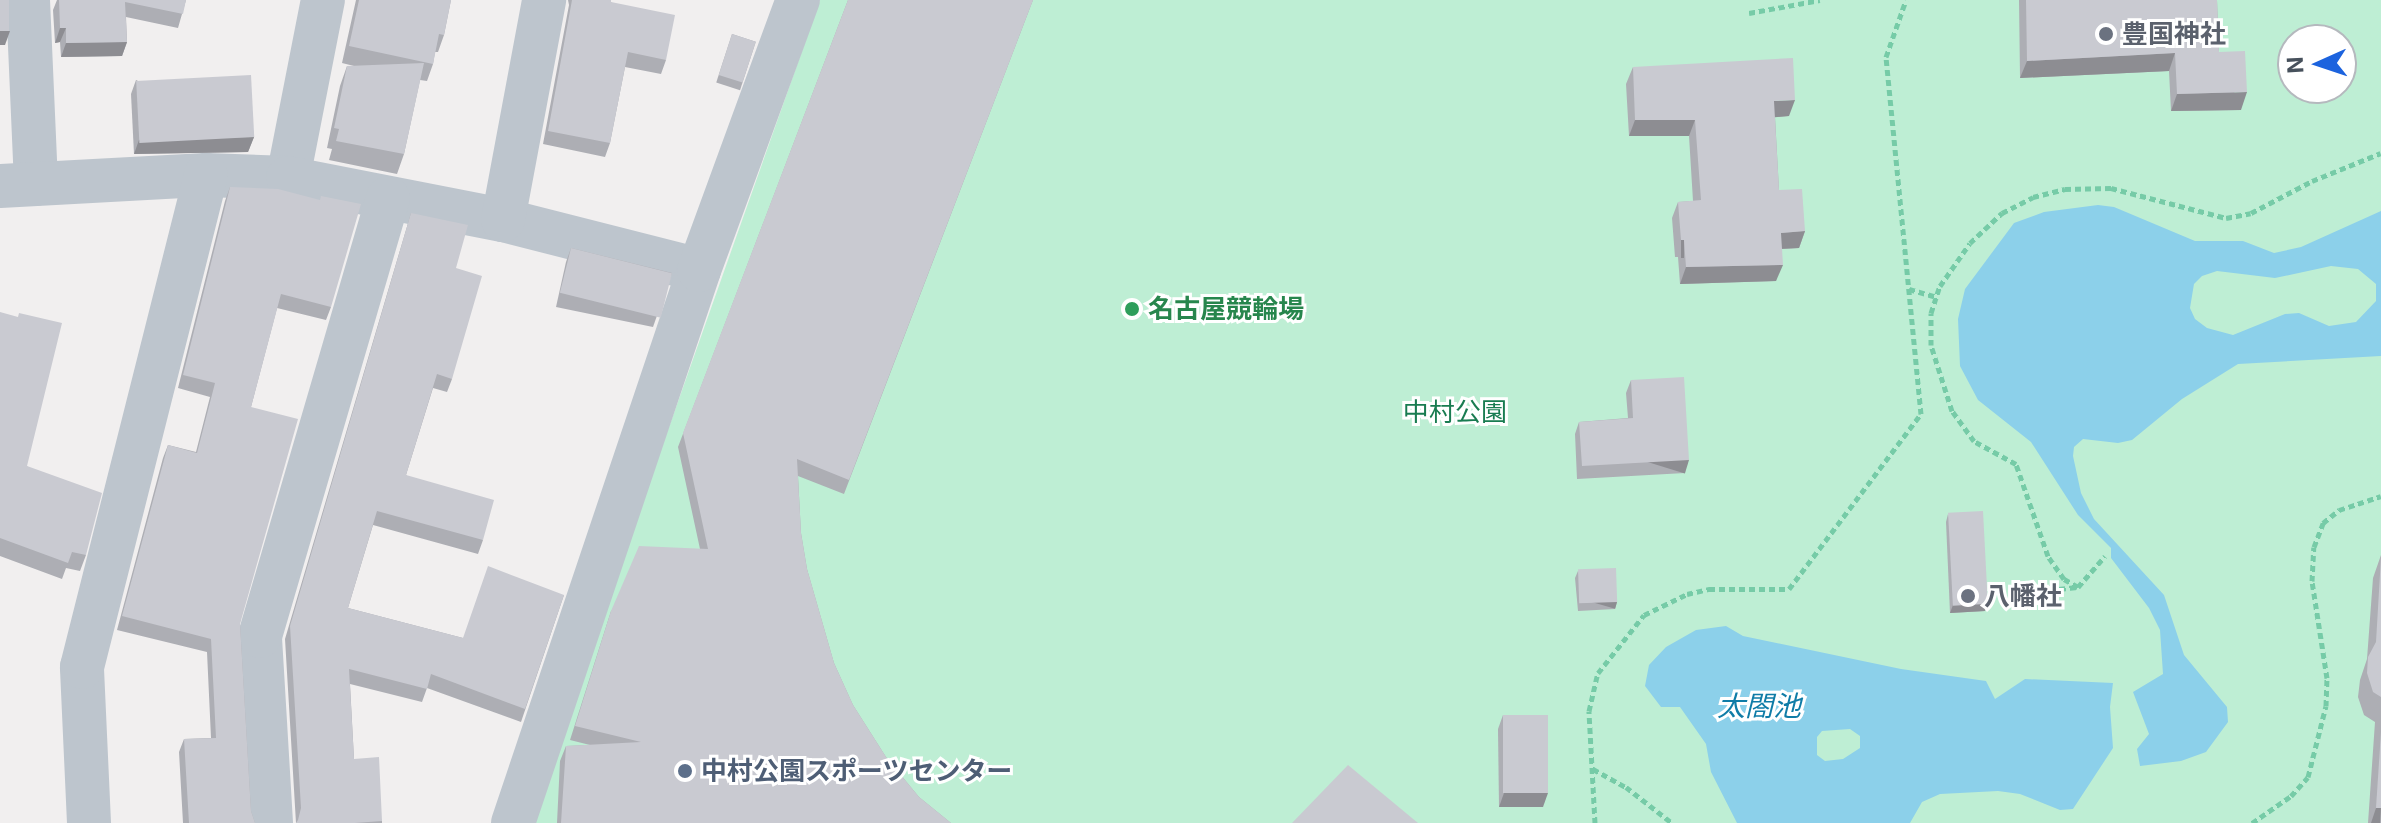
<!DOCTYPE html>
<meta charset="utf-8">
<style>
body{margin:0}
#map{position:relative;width:2381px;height:823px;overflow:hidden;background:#f1efef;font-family:Inter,"Noto Sans JP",sans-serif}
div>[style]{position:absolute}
.green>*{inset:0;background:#beeed4}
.water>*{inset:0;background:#8cd0ea}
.path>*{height:5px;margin-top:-2.5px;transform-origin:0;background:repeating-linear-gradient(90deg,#76cba7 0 6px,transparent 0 10px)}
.minor>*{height:44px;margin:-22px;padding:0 22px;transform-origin:22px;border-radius:22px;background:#bdc5cd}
.wall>*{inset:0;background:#adaeb4;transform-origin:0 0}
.shaded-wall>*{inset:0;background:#8d8d92;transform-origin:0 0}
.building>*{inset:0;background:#c9cad1;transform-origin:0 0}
.dots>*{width:22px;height:22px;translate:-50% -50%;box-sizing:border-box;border:4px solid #fff;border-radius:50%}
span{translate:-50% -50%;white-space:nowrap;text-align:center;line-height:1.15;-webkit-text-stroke:6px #fff;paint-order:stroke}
.worship-label{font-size:26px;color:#5b616d;font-weight:700}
.left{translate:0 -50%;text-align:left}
.leisure-label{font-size:26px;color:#27864d;font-weight:700}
.park-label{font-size:26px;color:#197c51}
.service-label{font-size:26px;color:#4e5e75;font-weight:700}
.water-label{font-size:28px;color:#0f7ca7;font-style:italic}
.north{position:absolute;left:2277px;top:24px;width:80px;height:80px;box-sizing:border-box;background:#fff;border:2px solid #b5b9be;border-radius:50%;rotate:267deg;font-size:22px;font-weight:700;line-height:32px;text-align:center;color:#47515c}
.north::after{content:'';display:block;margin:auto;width:28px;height:36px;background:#1c63de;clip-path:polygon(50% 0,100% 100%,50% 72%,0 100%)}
</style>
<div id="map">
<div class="green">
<div style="clip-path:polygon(evenodd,820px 0,2381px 0,2381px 823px,529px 823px,820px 0,2293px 40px,2341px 40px,2341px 88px,2293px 88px,2293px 40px)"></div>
</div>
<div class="water">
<div style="clip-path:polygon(evenodd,2098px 205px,2114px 207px,2195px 241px,2243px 241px,2274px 253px,2301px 247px,2381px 211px,2381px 356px,2238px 364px,2182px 399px,2132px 440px,2118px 443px,2083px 439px,2074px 447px,2073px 456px,2081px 493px,2094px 519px,2164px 595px,2184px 655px,2227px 707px,2228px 722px,2206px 752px,2181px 761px,2140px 766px,2137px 749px,2149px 734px,2133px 692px,2163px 674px,2160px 630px,2149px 608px,2111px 558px,2111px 548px,2078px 515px,2031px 442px,1978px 400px,1960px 366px,1958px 319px,1965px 289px,2014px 223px,2044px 212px,2098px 205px,2331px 266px,2358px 269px,2376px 284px,2376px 301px,2356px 322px,2329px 326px,2299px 313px,2285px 314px,2233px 335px,2207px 328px,2195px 319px,2190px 308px,2194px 284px,2202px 276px,2217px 271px,2275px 278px,2331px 266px)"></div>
<div style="clip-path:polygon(evenodd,1726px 626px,1743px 636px,1901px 669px,1986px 681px,1995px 699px,2025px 679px,2113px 683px,2110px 707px,2113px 748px,2073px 809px,2060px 810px,2020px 794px,1998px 791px,1940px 794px,1922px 802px,1910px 823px,1737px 823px,1711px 772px,1706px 744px,1680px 707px,1661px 707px,1645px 686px,1649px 665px,1666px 647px,1696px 630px,1726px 626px,1850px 729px,1860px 736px,1860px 748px,1843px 759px,1825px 761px,1817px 755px,1817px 737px,1822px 731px,1850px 729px)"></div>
</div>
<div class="path">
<div style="left:1749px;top:13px;width:72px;rotate:-10.4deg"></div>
<div style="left:1909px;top:289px;width:29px;rotate:16deg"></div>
<div style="left:2078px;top:587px;width:16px;rotate:-150deg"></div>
<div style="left:2064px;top:579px;width:28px;rotate:-125deg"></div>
<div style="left:2048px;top:556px;width:97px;rotate:-109.2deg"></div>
<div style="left:2016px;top:464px;width:48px;rotate:-151.3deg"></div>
<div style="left:1974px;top:441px;width:37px;rotate:-126deg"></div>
<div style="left:1952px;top:411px;width:69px;rotate:-107.7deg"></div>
<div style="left:1931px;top:345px;width:32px;rotate:-90deg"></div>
<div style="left:1931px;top:313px;width:28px;rotate:-72deg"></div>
<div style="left:1940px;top:286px;width:52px;rotate:-55.1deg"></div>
<div style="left:1970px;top:243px;width:44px;rotate:-43.2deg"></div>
<div style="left:2002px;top:213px;width:35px;rotate:-27deg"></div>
<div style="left:2033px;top:197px;width:33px;rotate:-14deg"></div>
<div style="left:2065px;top:189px;width:46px;rotate:-1.2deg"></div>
<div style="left:2111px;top:188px;width:119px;rotate:14.6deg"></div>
<div style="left:2226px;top:218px;width:25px;rotate:-11deg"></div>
<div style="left:2251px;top:213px;width:69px;rotate:-27.7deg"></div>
<div style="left:2312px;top:181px;width:74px;rotate:-22.1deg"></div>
<div style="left:1990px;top:596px;width:88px;rotate:-5.8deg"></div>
<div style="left:2078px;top:587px;width:41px;rotate:-48.9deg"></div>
<div style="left:1593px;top:769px;width:38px;rotate:29deg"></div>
<div style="left:1626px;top:787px;width:58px;rotate:38deg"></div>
<div style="left:1595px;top:823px;width:112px;rotate:-93.1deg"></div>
<div style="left:1589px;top:711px;width:39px;rotate:-77deg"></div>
<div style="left:1598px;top:673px;width:74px;rotate:-51.6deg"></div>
<div style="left:1644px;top:615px;width:48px;rotate:-26deg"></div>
<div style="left:1687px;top:594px;width:23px;rotate:-13deg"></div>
<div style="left:1709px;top:589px;width:80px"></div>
<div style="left:1789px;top:589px;width:219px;rotate:-53deg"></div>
<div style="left:1921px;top:414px;width:359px;rotate:-95.6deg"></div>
<div style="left:1886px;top:57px;width:60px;rotate:-70.7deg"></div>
<div style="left:2252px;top:823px;width:47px;rotate:-34.7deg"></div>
<div style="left:2291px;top:796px;width:25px;rotate:-48deg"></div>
<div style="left:2308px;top:777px;width:73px;rotate:-75.8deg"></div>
<div style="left:2326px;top:706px;width:28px;rotate:-88deg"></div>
<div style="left:2327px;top:678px;width:98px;rotate:-98.8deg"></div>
<div style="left:2312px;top:581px;width:34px;rotate:-87deg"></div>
<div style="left:2314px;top:547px;width:26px;rotate:-69deg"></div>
<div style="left:2323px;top:523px;width:21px;rotate:-39deg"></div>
<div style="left:2339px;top:510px;width:44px;rotate:-18.4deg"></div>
</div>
<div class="minor">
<div style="left:28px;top:0;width:184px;rotate:87.5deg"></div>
<div style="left:288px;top:178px;width:181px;rotate:-78.9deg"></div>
<div style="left:0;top:186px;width:206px;rotate:-3.1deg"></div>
<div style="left:206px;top:175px;width:82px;rotate:2.1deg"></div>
<div style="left:288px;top:178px;width:219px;rotate:11.1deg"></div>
<div style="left:503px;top:220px;width:202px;rotate:14.3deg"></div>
<div style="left:503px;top:220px;width:224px;rotate:-79.4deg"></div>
<div style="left:89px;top:823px;width:156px;rotate:-92.6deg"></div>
<div style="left:82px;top:667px;width:507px;rotate:-75.85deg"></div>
<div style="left:271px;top:823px;width:187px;rotate:-93.4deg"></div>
<div style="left:260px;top:636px;width:456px;rotate:-73.7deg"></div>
<div style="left:513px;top:823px;width:583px;rotate:-71.41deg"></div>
<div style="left:699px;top:270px;width:288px;rotate:-69.9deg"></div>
</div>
<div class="wall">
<div style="clip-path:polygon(57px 0,186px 0,178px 28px,126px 17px,127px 42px,122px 56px,61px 57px,60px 42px,55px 43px,53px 10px)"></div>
<div style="clip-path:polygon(356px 0,451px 0,444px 35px,438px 52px,435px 52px,433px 64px,427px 81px,420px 80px,404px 154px,397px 174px,329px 160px,332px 149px,327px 148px,340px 86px,347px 66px,354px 66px,342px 63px)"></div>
<div style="clip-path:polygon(568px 0,611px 0,611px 2px,666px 60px,661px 74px,625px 67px,610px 143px,605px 157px,543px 144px,569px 5px)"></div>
<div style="clip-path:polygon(848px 0,1033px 0,844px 494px,798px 476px,801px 533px,807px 569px,834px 663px,853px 705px,886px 757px,919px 797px,951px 823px,557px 823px,560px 761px,566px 746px,590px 745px,570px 740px,611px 611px,700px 549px,678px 447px)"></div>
<div style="clip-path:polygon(2019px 0,2217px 0,2219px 52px,2241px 110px,2171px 111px,2169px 71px,2020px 78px)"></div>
<div style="left:732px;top:34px;width:25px;height:51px;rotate:18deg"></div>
<div style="clip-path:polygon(1633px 67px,1789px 116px,1775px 117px,1779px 190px,1805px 231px,1799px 248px,1782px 249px,1776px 281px,1680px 284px,1678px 257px,1675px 257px,1672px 218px,1678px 202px,1693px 201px,1689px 136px,1629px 136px,1626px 84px)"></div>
<div style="clip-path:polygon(136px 80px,254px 137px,248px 152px,134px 154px,131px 94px)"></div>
<div style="clip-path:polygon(230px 187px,331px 307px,326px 320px,277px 308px,251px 407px,240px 624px,251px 811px,255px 823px,183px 823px,179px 752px,184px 739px,211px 738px,207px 652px,117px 630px,163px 458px,168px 445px,196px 452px,210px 397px,178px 388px,225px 201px)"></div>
<div style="clip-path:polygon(411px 213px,456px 268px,452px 379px,447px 392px,433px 388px,406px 475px,483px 540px,478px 554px,373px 525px,348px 608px,463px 638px,564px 595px,521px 722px,427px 688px,422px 702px,350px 684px,354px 759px,382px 821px,382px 823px,296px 823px,285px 639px)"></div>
<div style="clip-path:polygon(571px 248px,672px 273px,653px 327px,556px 307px,566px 262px)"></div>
<div style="clip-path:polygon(0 312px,27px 466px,86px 555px,80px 571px,66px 568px,62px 579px,0 556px)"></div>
<div style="clip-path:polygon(1631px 380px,1685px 473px,1577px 479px,1575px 434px,1579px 422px,1628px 418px,1626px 393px)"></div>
<div style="clip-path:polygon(1948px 514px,1985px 611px,1950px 613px,1946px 522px)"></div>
<div style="clip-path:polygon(2381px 555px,2381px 823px,2368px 823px,2375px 722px,2364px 715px,2358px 697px,2360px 680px,2367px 659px,2373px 578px)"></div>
<div style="clip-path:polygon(1578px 571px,1617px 602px,1615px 609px,1578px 611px,1575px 578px)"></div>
<div style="clip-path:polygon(1503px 715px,1543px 807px,1499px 807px,1498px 729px)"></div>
</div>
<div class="shaded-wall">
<div style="clip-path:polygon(60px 28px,66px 28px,60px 42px,55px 43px)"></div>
<div style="clip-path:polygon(0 31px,10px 31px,5px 45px,0 45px)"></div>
<div style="clip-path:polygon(127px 42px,122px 56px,61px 57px,66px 43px)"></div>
<div style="clip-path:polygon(2175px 53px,2169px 71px,2020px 78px,2027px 61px)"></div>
<div style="clip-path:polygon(2247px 92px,2241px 110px,2171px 111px,2177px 94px)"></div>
<div style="clip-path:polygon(1795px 100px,1789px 116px,1768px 118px,1774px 101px)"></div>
<div style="clip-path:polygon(1635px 120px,1695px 120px,1689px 136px,1629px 136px)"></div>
<div style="clip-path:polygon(254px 137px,248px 152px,134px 154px,139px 140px)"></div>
<div style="clip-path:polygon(1805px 231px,1799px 248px,1775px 249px,1781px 233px)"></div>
<div style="left:1681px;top:240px;width:3px;height:18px"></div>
<div style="clip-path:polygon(1783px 265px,1776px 281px,1680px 284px,1686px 267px)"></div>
<div style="left:1689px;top:460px;width:14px;height:107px;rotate:107deg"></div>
<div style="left:1617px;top:602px;width:7px;height:37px;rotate:106deg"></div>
<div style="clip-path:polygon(1988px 604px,1985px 611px,1950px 613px,1953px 605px)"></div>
<div style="clip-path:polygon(1504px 793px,1548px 793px,1543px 807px,1499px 807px)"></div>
<div style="clip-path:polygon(2376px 808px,2381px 808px,2380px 823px,2371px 823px)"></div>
</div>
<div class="building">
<div style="left:0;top:0;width:9px;height:31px"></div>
<div style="clip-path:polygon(59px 0,186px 0,183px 14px,125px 2px,127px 42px,66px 43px,66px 28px,60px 28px)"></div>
<div style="clip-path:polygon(359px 0,451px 0,444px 35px,439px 34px,433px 64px,349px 46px)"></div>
<div style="clip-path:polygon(572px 0,611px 0,611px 2px,675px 15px,666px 60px,628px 52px,610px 143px,548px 131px)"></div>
<div style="clip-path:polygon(848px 0,1033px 0,849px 480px,797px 459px,801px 533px,807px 569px,834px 663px,853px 705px,886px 757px,919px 797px,951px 823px,561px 823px,566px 746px,641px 742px,575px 726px,611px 611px,639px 546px,708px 549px,683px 433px)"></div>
<div style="clip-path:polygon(2026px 0,2217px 0,2219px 52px,2245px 51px,2247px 92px,2177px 94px,2175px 53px,2027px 61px)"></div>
<div style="left:732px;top:34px;width:25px;height:43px;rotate:18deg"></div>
<div style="clip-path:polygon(1793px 58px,1795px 100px,1774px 101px,1779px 190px,1802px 189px,1805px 231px,1781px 233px,1783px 265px,1686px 267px,1684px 240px,1681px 240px,1678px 202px,1701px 200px,1695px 120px,1635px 120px,1633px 67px)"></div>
<div style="clip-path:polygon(424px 63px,404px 154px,336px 141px,339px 129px,334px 128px,347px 66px)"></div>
<div style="left:251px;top:75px;width:62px;height:115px;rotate:87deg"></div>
<div style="clip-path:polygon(230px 187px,278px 189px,320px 200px,321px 196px,361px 204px,331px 307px,281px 294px,251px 407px,298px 419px,240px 624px,251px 811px,255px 823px,189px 823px,184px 739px,216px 738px,211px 639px,122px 616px,168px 445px,197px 453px,215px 383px,183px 375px)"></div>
<div style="clip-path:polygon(411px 213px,468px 225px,456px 268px,482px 276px,452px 379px,437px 374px,406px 475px,494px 500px,483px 540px,377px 511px,348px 608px,463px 638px,488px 566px,564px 595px,525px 709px,431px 674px,427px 689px,349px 669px,354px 759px,379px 757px,382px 821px,355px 823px,296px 823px,298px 820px,301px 808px,290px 626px)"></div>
<div style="left:571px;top:248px;width:104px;height:46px;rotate:14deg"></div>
<div style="clip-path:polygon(0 312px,18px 317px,19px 313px,62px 323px,27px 466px,102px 493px,86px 555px,72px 552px,68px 563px,0 538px)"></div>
<div style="clip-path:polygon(1684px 377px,1689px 460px,1582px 466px,1579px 422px,1633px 418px,1631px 380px)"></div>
<div style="left:1983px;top:511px;width:93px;height:35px;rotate:87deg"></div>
<div style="clip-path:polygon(2381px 557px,2381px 697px,2373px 692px,2367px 673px,2368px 657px,2376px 642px)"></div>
<div style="left:1616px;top:568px;width:34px;height:38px;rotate:88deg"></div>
<div style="left:1503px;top:715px;width:45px;height:78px"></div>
<div style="clip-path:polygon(2381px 732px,2381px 808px,2376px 808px)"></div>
<div style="clip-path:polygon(1348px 765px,1418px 823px,1292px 823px)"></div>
</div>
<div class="dots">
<div style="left:2106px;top:34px;background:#6b7280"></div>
<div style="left:1132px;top:309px;background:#2e9e5b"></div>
<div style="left:1968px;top:596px;background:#6b7280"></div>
<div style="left:685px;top:771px;background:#5c6f8a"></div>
</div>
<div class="worship-label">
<span class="left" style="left:2122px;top:34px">豊国神社</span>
<span class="left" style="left:1984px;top:596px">八幡社</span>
</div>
<div class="leisure-label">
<span class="left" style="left:1148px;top:309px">名古屋競輪場</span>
</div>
<div class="park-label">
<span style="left:1455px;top:412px">中村公園</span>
</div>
<div class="service-label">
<span class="left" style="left:701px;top:771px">中村公園スポーツセンター</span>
</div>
<div class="water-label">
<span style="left:1759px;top:706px">太閤池</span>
</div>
<div class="north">N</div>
</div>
